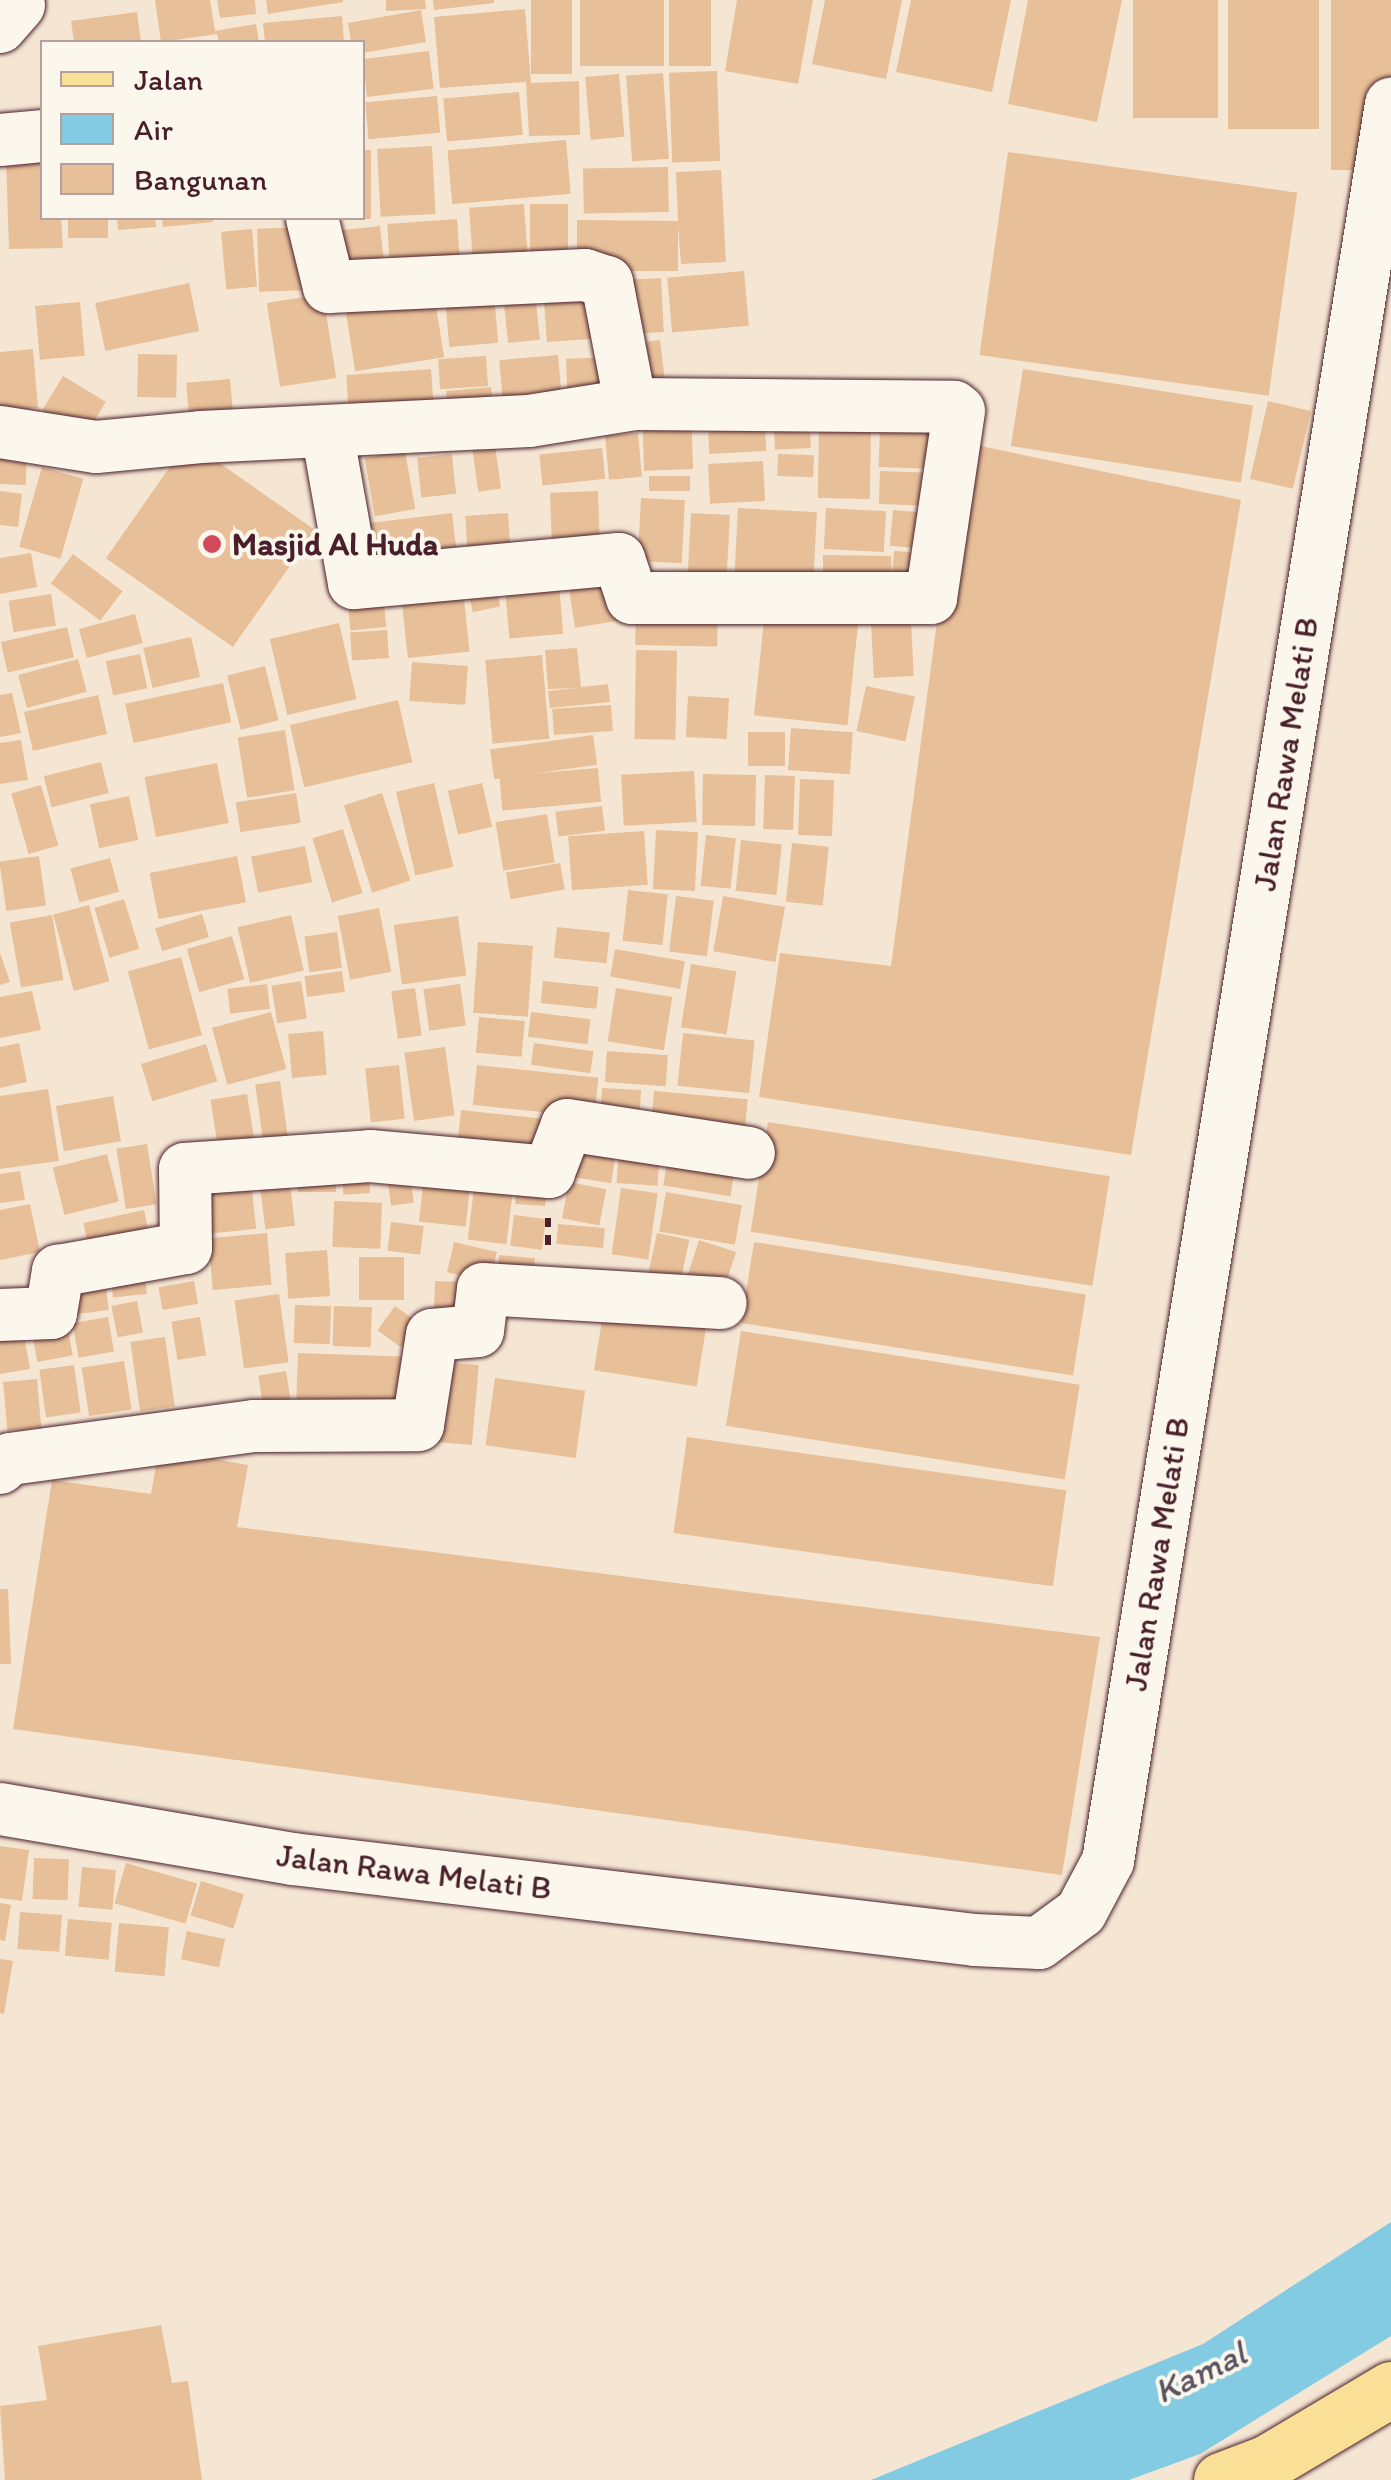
<!DOCTYPE html>
<style>
body{margin:0}
#map{position:relative;width:1391px;height:2480px;overflow:hidden;background:#f5e6d3;font-family:Itim,sans-serif}
div>[style]{position:absolute}
.water>*{inset:0;background:#82cbe3}
.building>*{inset:0;background:#e7bf98;transform-origin:0 0}
.path>*{height:6px;margin-top:-3px;transform-origin:0;background:repeating-linear-gradient(90deg,#4a1f2b 0 10px,transparent 0 18px)}
.roads{filter:drop-shadow(0 0 2px #4a1f2b) drop-shadow(0 0 2px #4a1f2b)}
.minor>*{height:52px;margin:-26px;padding:0 26px;transform-origin:26px;border-radius:26px;background:#fbf7ec}
.major>*{height:55px;margin:-27.5px;padding:0 27.5px;transform-origin:27.5px;border-radius:27.5px;background:#fadf96}
.dots>*{width:28px;height:28px;translate:-50% -50%;box-sizing:border-box;border:5px solid #fbf7ec;border-radius:50%}
span{translate:-50% -50%;white-space:nowrap;text-align:center;line-height:1.15;-webkit-text-stroke:8px #fbf7ec;paint-order:stroke}
.poi-label{font-size:32px;color:#4a1f2b;font-weight:700}
.left{translate:0 -50%;text-align:left}
.street-label{font-size:32px;color:#4a1f2b}
.water-label{font-size:35px;color:#5b5362;font-style:italic}
.legend{position:absolute;left:40px;top:40px;width:325px;height:180px;box-sizing:border-box;background:#fbf7ec;border:2px solid #b4a19f;margin:0;padding:12px 18px;list-style:none;font-size:30px;color:#4a1f2b}
.legend li{display:flex;align-items:center;gap:20px;height:50px}
.legend b{width:50px;border:2px solid #b4a19f}
</style>
<div id="map">
<div class="water">
<div style="clip-path:polygon(1391px 2222px,1391px 2336px,1200px 2454px,1129px 2480px,871px 2480px,1203px 2344px)"></div>
</div>
<div class="building">
<div style="clip-path:polygon(155px 0,210px 0,215px 31px,256px 24px,259px 42px,219px 42px,217px 34px,161px 42px)"></div>
<div style="clip-path:polygon(217px 0,255px 0,256px 14px,220px 18px)"></div>
<div style="clip-path:polygon(266px 0,343px 0,343px 2px,268px 14px)"></div>
<div style="clip-path:polygon(386px 0,425px 0,426px 9px,386px 11px)"></div>
<div style="clip-path:polygon(433px 0,494px 0,494px 3px,434px 10px)"></div>
<div style="left:531px;top:0;width:41px;height:74px"></div>
<div style="left:580px;top:0;width:84px;height:66px"></div>
<div style="left:669px;top:0;width:42px;height:66px"></div>
<div style="clip-path:polygon(737px 0,813px 0,798px 84px,725px 71px)"></div>
<div style="clip-path:polygon(825px 0,902px 0,886px 79px,812px 64px)"></div>
<div style="clip-path:polygon(911px 0,1011px 0,992px 92px,896px 72px)"></div>
<div style="clip-path:polygon(1028px 0,1122px 0,1097px 122px,1008px 104px)"></div>
<div style="left:1133px;top:0;width:85px;height:118px"></div>
<div style="left:1228px;top:0;width:91px;height:129px"></div>
<div style="left:1331px;top:0;width:60px;height:170px"></div>
<div style="clip-path:polygon(525px 9px,531px 83px,579px 81px,580px 135px,529px 136px,526px 82px,440px 88px,434px 17px)"></div>
<div style="clip-path:polygon(421px 10px,426px 42px,362px 53px,362px 42px,351px 42px,348px 23px)"></div>
<div style="clip-path:polygon(137px 12px,141px 42px,74px 42px,71px 21px)"></div>
<div style="clip-path:polygon(342px 16px,344px 42px,265px 42px,263px 23px)"></div>
<div style="left:429px;top:51px;width:38px;height:67px;rotate:83deg"></div>
<div style="left:717px;top:71px;width:90px;height:48px;rotate:88deg"></div>
<div style="left:663px;top:73px;width:86px;height:37px;rotate:86deg"></div>
<div style="left:619px;top:74px;width:63px;height:34px;rotate:85deg"></div>
<div style="left:519px;top:92px;width:43px;height:76px;rotate:85deg"></div>
<div style="left:437px;top:96px;width:37px;height:72px;rotate:85deg"></div>
<div style="left:566px;top:140px;width:54px;height:119px;rotate:85deg"></div>
<div style="left:432px;top:146px;width:68px;height:55px;rotate:87deg"></div>
<div style="left:362px;top:150px;width:9px;height:69px"></div>
<div style="left:1008px;top:152px;width:292px;height:205px;rotate:8deg"></div>
<div style="clip-path:polygon(42px 158px,42px 218px,61px 218px,63px 248px,9px 249px,6px 159px)"></div>
<div style="left:668px;top:167px;width:45px;height:85px;rotate:89deg"></div>
<div style="clip-path:polygon(721px 170px,726px 262px,681px 264px,678px 226px,678px 271px,577px 271px,577px 220px,678px 221px,676px 172px)"></div>
<div style="left:524px;top:204px;width:59px;height:55px;rotate:86deg"></div>
<div style="left:530px;top:204px;width:38px;height:59px"></div>
<div style="left:68px;top:218px;width:40px;height:20px"></div>
<div style="clip-path:polygon(117px 218px,155px 218px,156px 227px,118px 230px)"></div>
<div style="clip-path:polygon(162px 218px,213px 218px,213px 222px,163px 227px)"></div>
<div style="left:457px;top:219px;width:52px;height:70px;rotate:86deg"></div>
<div style="left:380px;top:226px;width:51px;height:45px;rotate:84deg"></div>
<div style="left:306px;top:227px;width:63px;height:49px;rotate:88deg"></div>
<div style="left:252px;top:229px;width:58px;height:31px;rotate:85deg"></div>
<div style="left:744px;top:271px;width:55px;height:77px;rotate:85deg"></div>
<div style="left:661px;top:278px;width:54px;height:44px;rotate:87deg"></div>
<div style="left:189px;top:283px;width:49px;height:96px;rotate:78deg"></div>
<div style="left:493px;top:283px;width:60px;height:49px;rotate:85deg"></div>
<div style="left:534px;top:283px;width:57px;height:32px;rotate:84deg"></div>
<div style="left:589px;top:285px;width:54px;height:46px;rotate:86deg"></div>
<div style="left:433px;top:287px;width:71px;height:90px;rotate:81deg"></div>
<div style="left:323px;top:294px;width:85px;height:57px;rotate:81deg"></div>
<div style="left:80px;top:302px;width:54px;height:45px;rotate:85deg"></div>
<div style="left:660px;top:340px;width:49px;height:30px;rotate:83deg"></div>
<div style="clip-path:polygon(33px 349px,38px 408px,0 412px,0 352px)"></div>
<div style="left:138px;top:354px;width:39px;height:43px;rotate:1deg"></div>
<div style="left:558px;top:355px;width:48px;height:59px;rotate:85deg"></div>
<div style="left:486px;top:356px;width:30px;height:48px;rotate:86deg"></div>
<div style="left:616px;top:357px;width:47px;height:50px;rotate:88deg"></div>
<div style="left:431px;top:369px;width:53px;height:85px;rotate:86deg"></div>
<div style="left:1023px;top:369px;width:233px;height:78px;rotate:9deg"></div>
<div style="left:63px;top:376px;width:50px;height:40px;rotate:31deg"></div>
<div style="left:230px;top:379px;width:46px;height:44px;rotate:85deg"></div>
<div style="left:491px;top:387px;width:32px;height:45px;rotate:85deg"></div>
<div style="left:1268px;top:401px;width:44px;height:80px;rotate:13deg"></div>
<div style="left:764px;top:408px;width:43px;height:57px;rotate:87deg"></div>
<div style="left:691px;top:409px;width:60px;height:49px;rotate:88deg"></div>
<div style="left:809px;top:410px;width:38px;height:36px;rotate:87deg"></div>
<div style="left:880px;top:428px;width:70px;height:39px;rotate:2deg"></div>
<div style="left:819px;top:429px;width:52px;height:69px;rotate:1deg"></div>
<div style="left:638px;top:433px;width:44px;height:33px;rotate:85deg"></div>
<div style="left:494px;top:438px;width:51px;height:23px;rotate:82deg"></div>
<div style="left:188px;top:441px;width:155px;height:143px;rotate:35deg"></div>
<div style="clip-path:polygon(961px 442px,1241px 500px,1131px 1155px,759px 1097px,780px 953px,891px 966px)"></div>
<div style="left:0;top:448px;width:27px;height:36px;rotate:2deg"></div>
<div style="left:602px;top:448px;width:31px;height:63px;rotate:84deg"></div>
<div style="left:405px;top:451px;width:59px;height:41px;rotate:80deg"></div>
<div style="left:452px;top:454px;width:40px;height:35px;rotate:84deg"></div>
<div style="left:778px;top:454px;width:36px;height:22px;rotate:2deg"></div>
<div style="left:763px;top:461px;width:40px;height:55px;rotate:87deg"></div>
<div style="left:42px;top:467px;width:43px;height:83px;rotate:16deg"></div>
<div style="left:880px;top:471px;width:63px;height:33px;rotate:2deg"></div>
<div style="left:690px;top:476px;width:15px;height:41px;rotate:90deg"></div>
<div style="clip-path:polygon(0 491px,22px 494px,18px 527px,0 525px)"></div>
<div style="left:598px;top:491px;width:50px;height:48px;rotate:88deg"></div>
<div style="left:641px;top:498px;width:44px;height:63px;rotate:3deg"></div>
<div style="left:738px;top:508px;width:79px;height:76px;rotate:3deg"></div>
<div style="left:826px;top:508px;width:60px;height:41px;rotate:3deg"></div>
<div style="left:893px;top:510px;width:45px;height:36px;rotate:5deg"></div>
<div style="left:452px;top:513px;width:50px;height:85px;rotate:83deg"></div>
<div style="left:508px;top:513px;width:44px;height:43px;rotate:86deg"></div>
<div style="left:691px;top:513px;width:39px;height:69px;rotate:3deg"></div>
<div style="clip-path:polygon(894px 551px,934px 554px,931px 590px,823px 586px,823px 555px,891px 556px,892px 579px)"></div>
<div style="clip-path:polygon(31px 553px,37px 587px,0 594px,0 558px)"></div>
<div style="left:73px;top:554px;width:62px;height:37px;rotate:37deg"></div>
<div style="left:619px;top:566px;width:54px;height:53px;rotate:81deg"></div>
<div style="left:558px;top:574px;width:60px;height:54px;rotate:85deg"></div>
<div style="left:494px;top:577px;width:30px;height:28px;rotate:78deg"></div>
<div style="left:462px;top:580px;width:72px;height:62px;rotate:84deg"></div>
<div style="left:382px;top:586px;width:41px;height:36px;rotate:84deg"></div>
<div style="left:51px;top:594px;width:32px;height:43px;rotate:81deg"></div>
<div style="left:636px;top:600px;width:82px;height:45px;rotate:1deg"></div>
<div style="left:766px;top:601px;width:94px;height:115px;rotate:6deg"></div>
<div style="left:910px;top:603px;width:73px;height:40px;rotate:87deg"></div>
<div style="left:135px;top:614px;width:30px;height:58px;rotate:75deg"></div>
<div style="left:339px;top:623px;width:78px;height:71px;rotate:77deg"></div>
<div style="left:67px;top:627px;width:31px;height:68px;rotate:77deg"></div>
<div style="left:387px;top:630px;width:28px;height:37px;rotate:86deg"></div>
<div style="left:191px;top:637px;width:41px;height:49px;rotate:77deg"></div>
<div style="clip-path:polygon(577px 648px,581px 687px,608px 684px,610px 702px,550px 708px,548px 691px,577px 688px,548px 689px,545px 650px)"></div>
<div style="left:636px;top:650px;width:41px;height:89px;rotate:1deg"></div>
<div style="left:140px;top:654px;width:35px;height:35px;rotate:78deg"></div>
<div style="left:542px;top:655px;width:84px;height:57px;rotate:85deg"></div>
<div style="left:78px;top:659px;width:34px;height:62px;rotate:75deg"></div>
<div style="left:412px;top:662px;width:56px;height:39px;rotate:4deg"></div>
<div style="left:265px;top:666px;width:56px;height:39px;rotate:76deg"></div>
<div style="left:223px;top:683px;width:40px;height:100px;rotate:78deg"></div>
<div style="left:866px;top:686px;width:50px;height:46px;rotate:12deg"></div>
<div style="clip-path:polygon(12px 693px,21px 733px,0 737px,0 695px)"></div>
<div style="left:98px;top:695px;width:40px;height:76px;rotate:77deg"></div>
<div style="left:688px;top:696px;width:41px;height:41px;rotate:3deg"></div>
<div style="left:398px;top:700px;width:64px;height:111px;rotate:77deg"></div>
<div style="left:611px;top:705px;width:26px;height:59px;rotate:86deg"></div>
<div style="left:791px;top:728px;width:62px;height:42px;rotate:4deg"></div>
<div style="left:285px;top:730px;width:61px;height:48px;rotate:81deg"></div>
<div style="left:785px;top:732px;width:34px;height:37px;rotate:90deg"></div>
<div style="left:593px;top:735px;width:30px;height:104px;rotate:82deg"></div>
<div style="clip-path:polygon(21px 740px,28px 780px,0 784px,0 743px)"></div>
<div style="left:101px;top:762px;width:32px;height:59px;rotate:76deg"></div>
<div style="left:217px;top:763px;width:61px;height:74px;rotate:79deg"></div>
<div style="left:598px;top:768px;width:34px;height:99px;rotate:85deg"></div>
<div style="left:694px;top:771px;width:51px;height:73px;rotate:87deg"></div>
<div style="left:703px;top:774px;width:53px;height:51px;rotate:1deg"></div>
<div style="left:765px;top:775px;width:30px;height:54px;rotate:2deg"></div>
<div style="left:800px;top:779px;width:34px;height:56px;rotate:2deg"></div>
<div style="left:434px;top:783px;width:86px;height:39px;rotate:77deg"></div>
<div style="left:482px;top:783px;width:45px;height:35px;rotate:77deg"></div>
<div style="left:41px;top:785px;width:63px;height:31px;rotate:74deg"></div>
<div style="left:296px;top:793px;width:30px;height:61px;rotate:81deg"></div>
<div style="left:382px;top:793px;width:92px;height:40px;rotate:72deg"></div>
<div style="left:129px;top:796px;width:45px;height:40px;rotate:78deg"></div>
<div style="left:602px;top:806px;width:25px;height:47px;rotate:83deg"></div>
<div style="left:547px;top:814px;width:49px;height:52px;rotate:81deg"></div>
<div style="left:343px;top:829px;width:67px;height:32px;rotate:73deg"></div>
<div style="left:656px;top:830px;width:42px;height:59px;rotate:3deg"></div>
<div style="left:644px;top:831px;width:54px;height:76px;rotate:86deg"></div>
<div style="left:706px;top:835px;width:30px;height:51px;rotate:6deg"></div>
<div style="left:741px;top:840px;width:41px;height:51px;rotate:6deg"></div>
<div style="left:792px;top:843px;width:37px;height:59px;rotate:6deg"></div>
<div style="left:305px;top:846px;width:37px;height:55px;rotate:79deg"></div>
<div style="left:39px;top:856px;width:50px;height:40px;rotate:82deg"></div>
<div style="left:237px;top:856px;width:47px;height:89px;rotate:79deg"></div>
<div style="left:110px;top:858px;width:35px;height:41px;rotate:75deg"></div>
<div style="left:560px;top:863px;width:27px;height:55px;rotate:80deg"></div>
<div style="left:628px;top:890px;width:40px;height:51px;rotate:6deg"></div>
<div style="left:676px;top:896px;width:38px;height:56px;rotate:7deg"></div>
<div style="left:723px;top:896px;width:63px;height:56px;rotate:10deg"></div>
<div style="left:124px;top:899px;width:52px;height:31px;rotate:73deg"></div>
<div style="left:89px;top:905px;width:79px;height:37px;rotate:75deg"></div>
<div style="left:379px;top:908px;width:65px;height:42px;rotate:79deg"></div>
<div style="left:202px;top:914px;width:24px;height:49px;rotate:73deg"></div>
<div style="left:52px;top:915px;width:66px;height:43px;rotate:80deg"></div>
<div style="left:291px;top:915px;width:57px;height:55px;rotate:77deg"></div>
<div style="left:458px;top:916px;width:60px;height:65px;rotate:82deg"></div>
<div style="left:557px;top:927px;width:53px;height:31px;rotate:6deg"></div>
<div style="left:337px;top:932px;width:36px;height:33px;rotate:82deg"></div>
<div style="left:232px;top:936px;width:45px;height:47px;rotate:74deg"></div>
<div style="left:478px;top:942px;width:55px;height:71px;rotate:4deg"></div>
<div style="left:615px;top:949px;width:71px;height:28px;rotate:10deg"></div>
<div style="clip-path:polygon(0 953px,10px 982px,0 985px)"></div>
<div style="left:181px;top:957px;width:81px;height:55px;rotate:75deg"></div>
<div style="left:691px;top:964px;width:46px;height:64px;rotate:9deg"></div>
<div style="left:342px;top:971px;width:21px;height:38px;rotate:82deg"></div>
<div style="left:301px;top:981px;width:38px;height:30px;rotate:81deg"></div>
<div style="left:543px;top:981px;width:56px;height:22px;rotate:6deg"></div>
<div style="left:267px;top:984px;width:25px;height:40px;rotate:83deg"></div>
<div style="left:460px;top:984px;width:42px;height:37px;rotate:82deg"></div>
<div style="left:415px;top:988px;width:48px;height:24px;rotate:82deg"></div>
<div style="left:616px;top:988px;width:57px;height:54px;rotate:9deg"></div>
<div style="clip-path:polygon(32px 991px,41px 1030px,0 1038px,0 997px)"></div>
<div style="left:271px;top:1012px;width:59px;height:61px;rotate:75deg"></div>
<div style="left:531px;top:1012px;width:60px;height:25px;rotate:7deg"></div>
<div style="left:479px;top:1017px;width:46px;height:36px;rotate:5deg"></div>
<div style="left:323px;top:1031px;width:44px;height:35px;rotate:85deg"></div>
<div style="left:683px;top:1033px;width:72px;height:53px;rotate:6deg"></div>
<div style="clip-path:polygon(19px 1043px,27px 1082px,0 1088px,0 1047px)"></div>
<div style="left:534px;top:1043px;width:60px;height:22px;rotate:8deg"></div>
<div style="left:206px;top:1044px;width:39px;height:68px;rotate:73deg"></div>
<div style="left:445px;top:1047px;width:69px;height:41px;rotate:82deg"></div>
<div style="left:607px;top:1051px;width:61px;height:31px;rotate:4deg"></div>
<div style="left:399px;top:1065px;width:54px;height:34px;rotate:84deg"></div>
<div style="left:477px;top:1065px;width:122px;height:40px;rotate:6deg"></div>
<div style="left:280px;top:1081px;width:59px;height:25px;rotate:82deg"></div>
<div style="left:602px;top:1088px;width:39px;height:37px;rotate:3deg"></div>
<div style="clip-path:polygon(48px 1089px,59px 1161px,0 1169px,0 1096px)"></div>
<div style="left:654px;top:1091px;width:94px;height:46px;rotate:5deg"></div>
<div style="left:247px;top:1094px;width:44px;height:37px;rotate:81deg"></div>
<div style="left:113px;top:1096px;width:46px;height:58px;rotate:80deg"></div>
<div style="left:461px;top:1110px;width:83px;height:42px;rotate:6deg"></div>
<div style="left:768px;top:1122px;width:346px;height:111px;rotate:9deg"></div>
<div style="left:575px;top:1136px;width:43px;height:41px;rotate:9deg"></div>
<div style="left:147px;top:1144px;width:61px;height:31px;rotate:81deg"></div>
<div style="left:619px;top:1148px;width:41px;height:35px;rotate:4deg"></div>
<div style="left:669px;top:1150px;width:68px;height:36px;rotate:9deg"></div>
<div style="left:107px;top:1154px;width:49px;height:56px;rotate:76deg"></div>
<div style="left:368px;top:1161px;width:32px;height:27px;rotate:86deg"></div>
<div style="left:408px;top:1161px;width:42px;height:23px;rotate:82deg"></div>
<div style="left:425px;top:1165px;width:47px;height:57px;rotate:6deg"></div>
<div style="left:336px;top:1166px;width:26px;height:38px;rotate:90deg"></div>
<div style="clip-path:polygon(20px 1171px,25px 1200px,0 1203px,0 1174px)"></div>
<div style="left:476px;top:1172px;width:39px;height:68px;rotate:7deg"></div>
<div style="left:289px;top:1176px;width:50px;height:30px;rotate:83deg"></div>
<div style="left:517px;top:1178px;width:30px;height:26px;rotate:4deg"></div>
<div style="left:251px;top:1180px;width:49px;height:59px;rotate:84deg"></div>
<div style="left:569px;top:1182px;width:38px;height:37px;rotate:11deg"></div>
<div style="left:621px;top:1188px;width:37px;height:67px;rotate:8deg"></div>
<div style="left:666px;top:1192px;width:77px;height:40px;rotate:10deg"></div>
<div style="left:334px;top:1201px;width:48px;height:46px;rotate:2deg"></div>
<div style="clip-path:polygon(30px 1204px,40px 1252px,0 1260px,0 1210px)"></div>
<div style="left:144px;top:1210px;width:42px;height:62px;rotate:78deg"></div>
<div style="left:514px;top:1215px;width:32px;height:31px;rotate:7deg"></div>
<div style="left:391px;top:1222px;width:33px;height:29px;rotate:7deg"></div>
<div style="left:558px;top:1224px;width:47px;height:20px;rotate:5deg"></div>
<div style="left:267px;top:1233px;width:52px;height:59px;rotate:85deg"></div>
<div style="left:657px;top:1233px;width:33px;height:42px;rotate:12deg"></div>
<div style="left:699px;top:1240px;width:39px;height:46px;rotate:18deg"></div>
<div style="left:454px;top:1242px;width:44px;height:31px;rotate:13deg"></div>
<div style="left:754px;top:1242px;width:336px;height:82px;rotate:9deg"></div>
<div style="left:327px;top:1250px;width:46px;height:42px;rotate:86deg"></div>
<div style="left:499px;top:1255px;width:36px;height:29px;rotate:5deg"></div>
<div style="left:359px;top:1257px;width:45px;height:43px"></div>
<div style="left:144px;top:1267px;width:27px;height:34px;rotate:84deg"></div>
<div style="left:104px;top:1275px;width:35px;height:39px;rotate:82deg"></div>
<div style="left:194px;top:1281px;width:23px;height:36px;rotate:80deg"></div>
<div style="left:435px;top:1281px;width:38px;height:44px;rotate:2deg"></div>
<div style="left:279px;top:1294px;width:69px;height:45px;rotate:82deg"></div>
<div style="left:137px;top:1301px;width:32px;height:26px;rotate:79deg"></div>
<div style="left:295px;top:1305px;width:36px;height:38px;rotate:2deg"></div>
<div style="left:334px;top:1306px;width:38px;height:40px;rotate:2deg"></div>
<div style="left:395px;top:1306px;width:29px;height:30px;rotate:36deg"></div>
<div style="left:604px;top:1307px;width:104px;height:64px;rotate:9deg"></div>
<div style="left:65px;top:1315px;width:41px;height:36px;rotate:79deg"></div>
<div style="left:108px;top:1317px;width:35px;height:36px;rotate:80deg"></div>
<div style="left:200px;top:1317px;width:39px;height:29px;rotate:81deg"></div>
<div style="clip-path:polygon(22px 1324px,30px 1369px,0 1374px,0 1328px)"></div>
<div style="left:741px;top:1331px;width:343px;height:96px;rotate:9deg"></div>
<div style="left:165px;top:1337px;width:70px;height:35px;rotate:82deg"></div>
<div style="left:298px;top:1353px;width:110px;height:48px;rotate:2deg"></div>
<div style="left:124px;top:1361px;width:49px;height:43px;rotate:81deg"></div>
<div style="left:442px;top:1362px;width:37px;height:80px;rotate:5deg"></div>
<div style="left:74px;top:1365px;width:48px;height:35px;rotate:82deg"></div>
<div style="left:286px;top:1371px;width:36px;height:28px;rotate:81deg"></div>
<div style="left:495px;top:1378px;width:91px;height:68px;rotate:8deg"></div>
<div style="left:37px;top:1379px;width:49px;height:34px;rotate:85deg"></div>
<div style="left:687px;top:1437px;width:383px;height:97px;rotate:8deg"></div>
<div style="clip-path:polygon(159px 1449px,248px 1465px,237px 1527px,1100px 1637px,1062px 1875px,13px 1729px,52px 1480px,151px 1494px)"></div>
<div style="clip-path:polygon(0 1589px,8px 1589px,11px 1664px,0 1664px)"></div>
<div style="clip-path:polygon(0 1846px,29px 1850px,22px 1901px,0 1898px)"></div>
<div style="left:34px;top:1858px;width:35px;height:41px;rotate:2deg"></div>
<div style="left:126px;top:1863px;width:74px;height:42px;rotate:16deg"></div>
<div style="left:82px;top:1867px;width:34px;height:40px;rotate:5deg"></div>
<div style="left:201px;top:1881px;width:45px;height:36px;rotate:17deg"></div>
<div style="clip-path:polygon(0 1903px,11px 1905px,5px 1941px,0 1940px)"></div>
<div style="left:20px;top:1912px;width:42px;height:37px;rotate:4deg"></div>
<div style="left:68px;top:1919px;width:44px;height:37px;rotate:5deg"></div>
<div style="left:119px;top:1923px;width:50px;height:49px;rotate:5deg"></div>
<div style="left:187px;top:1931px;width:39px;height:29px;rotate:12deg"></div>
<div style="clip-path:polygon(0 1959px,13px 1961px,4px 2014px,0 2013px)"></div>
<div style="clip-path:polygon(161px 2325px,172px 2383px,188px 2381px,202px 2480px,5px 2480px,0 2406px,47px 2400px,38px 2346px)"></div>
</div>
<div class="path">
<div style="left:548px;top:1245px;width:27px;rotate:-90deg"></div>
</div>
<div class="roads">
<div class="minor">
<div style="left:0;top:27px;width:29px;rotate:-49deg"></div>
<div style="left:0;top:140px;width:42px;rotate:-5.4deg"></div>
<div style="left:312px;top:218px;width:71px;rotate:76.2deg"></div>
<div style="left:329px;top:287px;width:256px;rotate:-2.7deg"></div>
<div style="left:585px;top:275px;width:23px;rotate:18deg"></div>
<div style="left:607px;top:282px;width:111px;rotate:79.1deg"></div>
<div style="left:628px;top:391px;width:15px;rotate:62deg"></div>
<div style="left:635px;top:404px;width:319px;rotate:0.5deg"></div>
<div style="left:954px;top:407px;width:6px;rotate:39deg"></div>
<div style="left:959px;top:411px;width:189px;rotate:98.5deg"></div>
<div style="left:931px;top:598px;width:299px;rotate:180deg"></div>
<div style="left:632px;top:598px;width:41px;rotate:-108.4deg"></div>
<div style="left:619px;top:559px;width:266px;rotate:174.8deg"></div>
<div style="left:354px;top:583px;width:154px;rotate:-100.1deg"></div>
<div style="left:0;top:432px;width:97px;rotate:8.9deg"></div>
<div style="left:96px;top:447px;width:105px;rotate:-5.4deg"></div>
<div style="left:201px;top:437px;width:328px;rotate:-2.8deg"></div>
<div style="left:529px;top:421px;width:107px;rotate:-9.1deg"></div>
<div style="left:0;top:1315px;width:51px;rotate:-2.2deg"></div>
<div style="left:51px;top:1313px;width:43px;rotate:-80.5deg"></div>
<div style="left:58px;top:1271px;width:130px;rotate:-10.2deg"></div>
<div style="left:186px;top:1248px;width:79px;rotate:-90.7deg"></div>
<div style="left:185px;top:1169px;width:185px;rotate:-4deg"></div>
<div style="left:370px;top:1156px;width:180px;rotate:5.1deg"></div>
<div style="left:549px;top:1172px;width:50px;rotate:-69deg"></div>
<div style="left:567px;top:1125px;width:184px;rotate:8.7deg"></div>
<div style="left:0;top:1468px;width:13px;rotate:-42deg"></div>
<div style="left:10px;top:1459px;width:246px;rotate:-7.7deg"></div>
<div style="left:254px;top:1426px;width:164px;rotate:-0.3deg"></div>
<div style="left:418px;top:1425px;width:91px;rotate:-81.2deg"></div>
<div style="left:432px;top:1335px;width:46px;rotate:-5deg"></div>
<div style="left:478px;top:1331px;width:42px;rotate:-83.2deg"></div>
<div style="left:483px;top:1289px;width:238px;rotate:3.4deg"></div>
<div style="left:0;top:1809px;width:297px;rotate:9.7deg"></div>
<div style="left:293px;top:1859px;width:687px;rotate:6.77deg"></div>
<div style="left:975px;top:1940px;width:64px;rotate:2.7deg"></div>
<div style="left:1039px;top:1943px;width:52px;rotate:-36.4deg"></div>
<div style="left:1081px;top:1912px;width:58px;rotate:-62.1deg"></div>
<div style="left:1108px;top:1861px;width:1780px;rotate:-80.85deg"></div>
</div>
<div class="major">
<div style="left:1221px;top:2480px;width:50px;rotate:-21deg"></div>
<div style="left:1268px;top:2462px;width:143px;rotate:-30.7deg"></div>
</div>
</div>
<div class="dots">
<div style="left:212px;top:544px;background:#d1495b"></div>
</div>
<div class="poi-label">
<span class="left" style="left:232px;top:544px">Masjid Al Huda</span>
</div>
<div class="street-label">
<span style="left:1286px;top:754px;rotate:-81deg">Jalan Rawa Melati B</span>
<span style="left:1157px;top:1554px;rotate:-81deg">Jalan Rawa Melati B</span>
<span style="left:414px;top:1872px;rotate:7deg">Jalan Rawa Melati B</span>
</div>
<div class="water-label">
<span style="left:1200px;top:2372px;rotate:-26deg">Kamal</span>
</div>
<ul class="legend">
<li><b style="height:12px;background:#fadf96"></b>Jalan</li>
<li><b style="height:28px;background:#82cbe3"></b>Air</li>
<li><b style="height:28px;background:#e7bf98"></b>Bangunan</li>
</ul>
</div>
